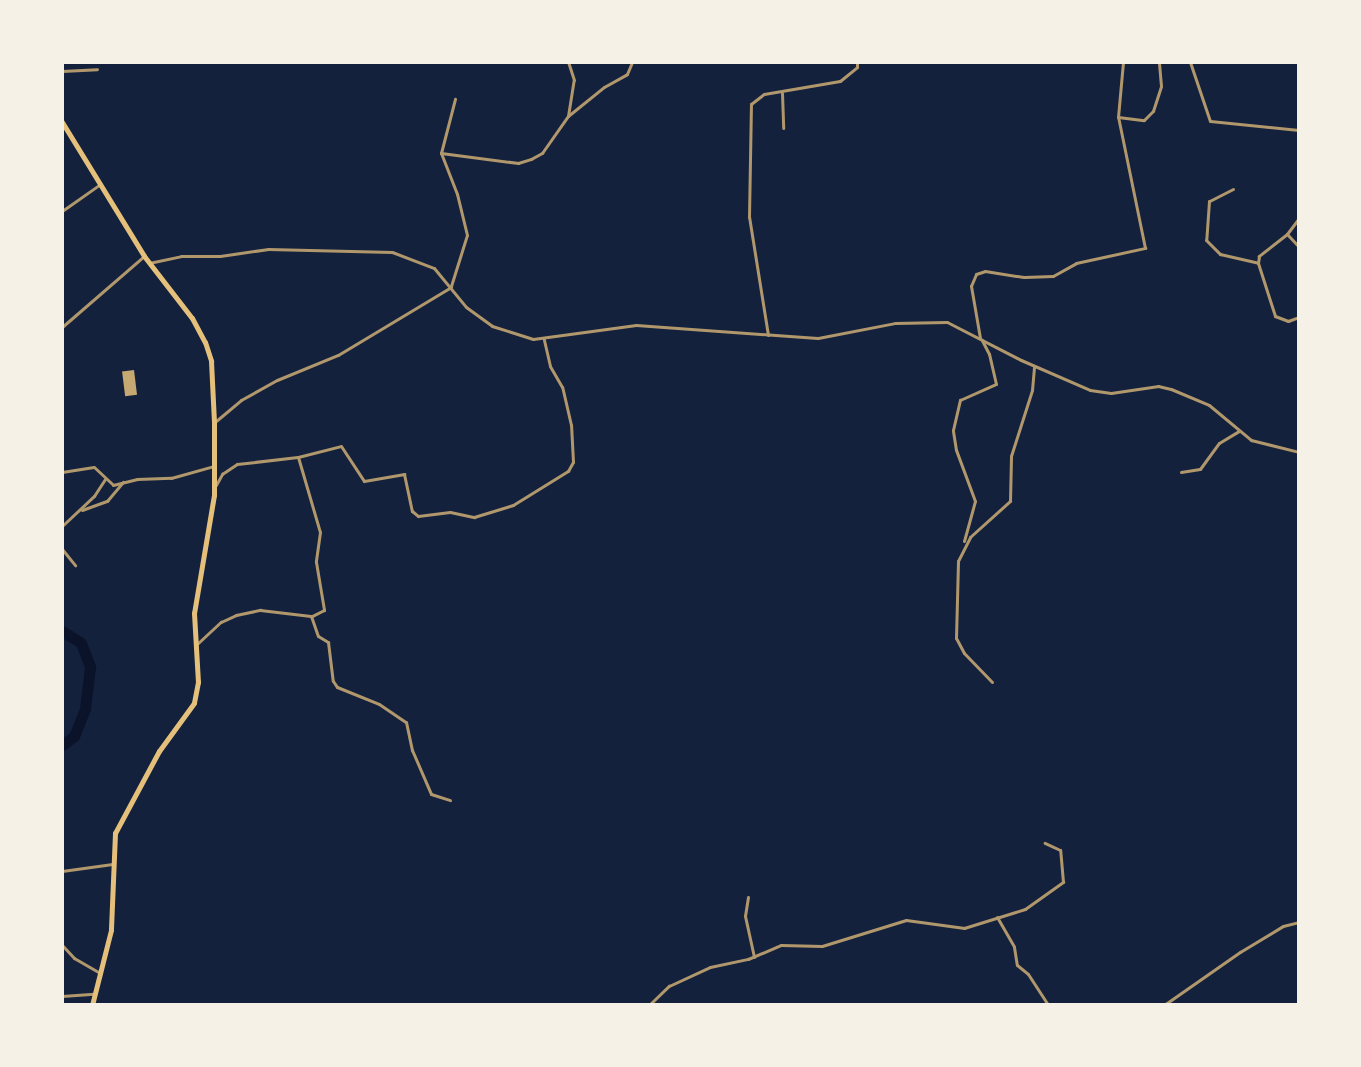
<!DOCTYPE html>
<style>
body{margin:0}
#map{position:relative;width:1361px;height:1067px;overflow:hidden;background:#14213d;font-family:Raleway,sans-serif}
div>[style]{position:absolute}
.river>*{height:11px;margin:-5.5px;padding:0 5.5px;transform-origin:5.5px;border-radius:5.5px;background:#0b132b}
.building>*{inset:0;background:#c6a872;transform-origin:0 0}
.minor>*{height:3px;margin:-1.5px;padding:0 1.5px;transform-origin:1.5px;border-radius:1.5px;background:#b1986c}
.primary>*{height:5px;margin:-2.5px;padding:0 2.5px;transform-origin:2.5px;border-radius:2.5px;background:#e5c07b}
span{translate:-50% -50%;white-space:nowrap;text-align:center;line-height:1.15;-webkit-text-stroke:8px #f6f1e7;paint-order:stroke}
.frame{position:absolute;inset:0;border:64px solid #f6f1e7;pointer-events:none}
</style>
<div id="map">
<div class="river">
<div style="left:62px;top:631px;width:22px;rotate:32deg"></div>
<div style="left:81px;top:643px;width:26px;rotate:69deg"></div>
<div style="left:90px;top:667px;width:42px;rotate:96.8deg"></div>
<div style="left:85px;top:709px;width:29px;rotate:112deg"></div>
<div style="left:74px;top:736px;width:15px;rotate:143deg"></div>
</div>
<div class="building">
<div style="left:134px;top:370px;width:25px;height:12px;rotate:83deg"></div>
</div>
<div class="minor">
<div style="left:1190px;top:62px;width:62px;rotate:71.3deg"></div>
<div style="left:1210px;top:121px;width:89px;rotate:5.8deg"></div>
<div style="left:62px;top:71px;width:35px;rotate:-3deg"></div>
<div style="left:782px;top:93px;width:35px;rotate:88deg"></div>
<div style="left:568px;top:116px;width:36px;rotate:-81deg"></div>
<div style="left:574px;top:80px;width:19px;rotate:-108deg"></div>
<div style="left:1118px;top:117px;width:26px;rotate:7deg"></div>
<div style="left:1144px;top:120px;width:13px;rotate:-45deg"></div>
<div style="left:1153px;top:111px;width:26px;rotate:-72deg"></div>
<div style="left:1161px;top:86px;width:24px;rotate:-95deg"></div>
<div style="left:441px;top:153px;width:78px;rotate:7.4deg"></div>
<div style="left:518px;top:163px;width:14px;rotate:-17deg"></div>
<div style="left:531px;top:159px;width:13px;rotate:-29deg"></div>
<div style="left:542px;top:153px;width:45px;rotate:-54.9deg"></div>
<div style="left:568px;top:116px;width:46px;rotate:-38.9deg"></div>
<div style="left:604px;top:87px;width:26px;rotate:-29deg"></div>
<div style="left:627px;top:74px;width:13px;rotate:-67deg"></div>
<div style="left:1233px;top:189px;width:27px;rotate:153deg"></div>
<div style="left:1209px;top:201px;width:39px;rotate:94deg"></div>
<div style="left:1206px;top:240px;width:20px;rotate:45deg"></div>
<div style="left:1220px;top:254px;width:39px;rotate:13deg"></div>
<div style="left:62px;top:211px;width:45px;rotate:-35.1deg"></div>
<div style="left:1299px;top:218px;width:20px;rotate:127deg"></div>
<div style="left:1287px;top:234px;width:36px;rotate:142deg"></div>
<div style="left:1259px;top:256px;width:7px;rotate:98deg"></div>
<div style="left:1258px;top:263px;width:56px;rotate:72.2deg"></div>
<div style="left:1275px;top:316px;width:14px;rotate:21deg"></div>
<div style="left:1288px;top:321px;width:12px;rotate:-20deg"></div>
<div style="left:1287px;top:234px;width:18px;rotate:47deg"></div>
<div style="left:149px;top:263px;width:33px;rotate:-12deg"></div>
<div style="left:181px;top:256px;width:39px"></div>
<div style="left:220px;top:256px;width:49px;rotate:-8.3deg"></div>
<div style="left:268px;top:249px;width:124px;rotate:1.4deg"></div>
<div style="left:392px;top:252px;width:45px;rotate:20.9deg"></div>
<div style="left:434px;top:268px;width:50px;rotate:50.6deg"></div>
<div style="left:466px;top:307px;width:32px;rotate:36deg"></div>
<div style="left:492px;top:326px;width:43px;rotate:17.6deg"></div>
<div style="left:533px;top:339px;width:104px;rotate:-7.7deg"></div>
<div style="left:636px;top:325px;width:182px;rotate:4.1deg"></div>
<div style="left:818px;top:338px;width:78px;rotate:-11deg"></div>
<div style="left:895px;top:323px;width:52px;rotate:-1.1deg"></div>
<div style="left:947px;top:322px;width:83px;rotate:27.2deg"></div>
<div style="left:1021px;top:360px;width:75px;rotate:23.5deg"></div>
<div style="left:1090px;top:390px;width:21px;rotate:8deg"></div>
<div style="left:1111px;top:393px;width:48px;rotate:-8.5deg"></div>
<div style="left:1158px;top:386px;width:13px;rotate:13deg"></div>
<div style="left:1171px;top:389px;width:41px;rotate:22.8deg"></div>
<div style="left:1209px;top:405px;width:55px;rotate:39.8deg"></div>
<div style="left:1251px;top:440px;width:49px;rotate:14deg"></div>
<div style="left:451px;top:286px;width:53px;rotate:-72.6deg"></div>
<div style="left:467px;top:235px;width:42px;rotate:-103.7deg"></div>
<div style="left:457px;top:194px;width:44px;rotate:-111.3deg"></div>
<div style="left:441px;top:153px;width:56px;rotate:-75.5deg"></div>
<div style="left:62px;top:327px;width:108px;rotate:-40.9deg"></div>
<div style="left:768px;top:335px;width:120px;rotate:-99.1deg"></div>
<div style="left:749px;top:217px;width:113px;rotate:-89deg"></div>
<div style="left:751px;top:104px;width:16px;rotate:-38deg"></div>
<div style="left:764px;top:94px;width:77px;rotate:-9.7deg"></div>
<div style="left:840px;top:81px;width:22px;rotate:-39deg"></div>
<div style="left:857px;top:67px;width:5px;rotate:-90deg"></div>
<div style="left:980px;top:338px;width:53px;rotate:-99.8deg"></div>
<div style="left:971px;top:286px;width:13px;rotate:-67deg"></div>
<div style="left:976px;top:274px;width:9px;rotate:-18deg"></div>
<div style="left:985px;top:271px;width:39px;rotate:9deg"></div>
<div style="left:1024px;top:277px;width:29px;rotate:-2deg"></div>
<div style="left:1053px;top:276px;width:26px;rotate:-29deg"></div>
<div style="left:1076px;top:263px;width:71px;rotate:-12.3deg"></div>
<div style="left:1145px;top:248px;width:134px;rotate:-101.6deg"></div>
<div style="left:1118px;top:117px;width:55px;rotate:-84.8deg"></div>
<div style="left:216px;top:421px;width:33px;rotate:-40deg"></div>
<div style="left:241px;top:400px;width:41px;rotate:-29.1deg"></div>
<div style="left:277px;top:380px;width:66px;rotate:-22.3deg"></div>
<div style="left:338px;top:355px;width:132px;rotate:-31deg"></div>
<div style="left:298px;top:457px;width:78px;rotate:73.7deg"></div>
<div style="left:320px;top:532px;width:30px;rotate:98deg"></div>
<div style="left:316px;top:562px;width:49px;rotate:80.5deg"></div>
<div style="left:324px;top:610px;width:13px;rotate:153deg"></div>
<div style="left:62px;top:472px;width:32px;rotate:-9deg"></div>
<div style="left:94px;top:467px;width:26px;rotate:43deg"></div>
<div style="left:113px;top:485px;width:25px;rotate:-14deg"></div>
<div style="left:137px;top:479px;width:34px;rotate:-2deg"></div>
<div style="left:171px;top:478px;width:45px;rotate:-15.6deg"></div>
<div style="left:1181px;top:472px;width:19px;rotate:-9deg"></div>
<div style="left:1200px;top:469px;width:32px;rotate:-54deg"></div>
<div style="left:1219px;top:443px;width:23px;rotate:-31deg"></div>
<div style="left:216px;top:485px;width:13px;rotate:-61deg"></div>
<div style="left:222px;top:474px;width:18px;rotate:-34deg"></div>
<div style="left:237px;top:464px;width:61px;rotate:-6.5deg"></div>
<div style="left:298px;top:457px;width:44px;rotate:-14.3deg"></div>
<div style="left:341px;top:446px;width:42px;rotate:56.7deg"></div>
<div style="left:364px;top:481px;width:41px;rotate:-9.9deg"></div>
<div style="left:404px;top:474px;width:38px;rotate:78deg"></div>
<div style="left:412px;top:511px;width:8px;rotate:40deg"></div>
<div style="left:418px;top:516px;width:32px;rotate:-7deg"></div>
<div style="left:450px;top:512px;width:25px;rotate:12deg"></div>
<div style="left:474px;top:517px;width:41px;rotate:-17.1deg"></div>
<div style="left:513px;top:505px;width:65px;rotate:-31.7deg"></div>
<div style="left:568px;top:471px;width:10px;rotate:-61deg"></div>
<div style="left:573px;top:462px;width:37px;rotate:-93deg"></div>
<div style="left:571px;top:425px;width:39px;rotate:-103deg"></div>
<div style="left:562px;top:387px;width:24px;rotate:-120deg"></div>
<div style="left:550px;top:366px;width:28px;rotate:-103deg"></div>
<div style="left:82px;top:510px;width:27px;rotate:-20deg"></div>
<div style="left:107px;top:501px;width:25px;rotate:-50deg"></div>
<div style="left:62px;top:526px;width:44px;rotate:-43.2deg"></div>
<div style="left:94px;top:496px;width:20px;rotate:-57deg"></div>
<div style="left:964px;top:541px;width:41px;rotate:-74.6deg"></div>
<div style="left:975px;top:501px;width:54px;rotate:-110.4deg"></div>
<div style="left:956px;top:450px;width:20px;rotate:-99deg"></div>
<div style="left:953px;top:430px;width:31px;rotate:-77deg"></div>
<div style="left:960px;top:400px;width:39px;rotate:-24deg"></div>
<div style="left:996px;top:384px;width:31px;rotate:-103deg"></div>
<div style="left:989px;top:354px;width:16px;rotate:-117deg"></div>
<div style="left:62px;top:549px;width:21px;rotate:51deg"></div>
<div style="left:197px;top:644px;width:33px;rotate:-43deg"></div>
<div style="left:221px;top:622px;width:17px;rotate:-25deg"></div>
<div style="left:236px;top:615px;width:25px;rotate:-12deg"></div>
<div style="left:260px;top:610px;width:51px;rotate:6.7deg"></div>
<div style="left:311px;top:616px;width:21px;rotate:71deg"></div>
<div style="left:318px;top:636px;width:12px;rotate:31deg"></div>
<div style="left:328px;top:642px;width:39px;rotate:83deg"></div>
<div style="left:333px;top:681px;width:7px;rotate:56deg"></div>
<div style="left:337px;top:687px;width:45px;rotate:22deg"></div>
<div style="left:379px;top:704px;width:32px;rotate:34deg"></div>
<div style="left:406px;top:722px;width:29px;rotate:78deg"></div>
<div style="left:412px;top:750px;width:48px;rotate:66.6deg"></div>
<div style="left:431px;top:794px;width:20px;rotate:18deg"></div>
<div style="left:992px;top:682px;width:40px;rotate:-134deg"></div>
<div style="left:964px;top:653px;width:17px;rotate:-118deg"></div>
<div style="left:956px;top:638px;width:77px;rotate:-88.5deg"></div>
<div style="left:958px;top:561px;width:27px;rotate:-63deg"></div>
<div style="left:970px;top:537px;width:54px;rotate:-42deg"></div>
<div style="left:1010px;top:501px;width:45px;rotate:-88.7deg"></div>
<div style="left:1011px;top:456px;width:69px;rotate:-72.3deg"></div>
<div style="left:1032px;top:390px;width:24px;rotate:-85deg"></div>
<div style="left:62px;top:871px;width:51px;rotate:-7.8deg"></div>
<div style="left:748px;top:897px;width:19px;rotate:99deg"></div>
<div style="left:745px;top:916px;width:42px;rotate:77.6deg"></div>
<div style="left:997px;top:917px;width:34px;rotate:60deg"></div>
<div style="left:1014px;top:947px;width:18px;rotate:81deg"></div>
<div style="left:1017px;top:965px;width:14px;rotate:39deg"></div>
<div style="left:1028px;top:974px;width:37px;rotate:57deg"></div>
<div style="left:62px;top:945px;width:18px;rotate:47deg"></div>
<div style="left:74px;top:958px;width:30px;rotate:30deg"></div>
<div style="left:62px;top:996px;width:32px;rotate:-4deg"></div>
<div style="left:649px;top:1005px;width:28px;rotate:-44deg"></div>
<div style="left:669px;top:986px;width:45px;rotate:-24.9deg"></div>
<div style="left:710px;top:967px;width:39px;rotate:-12deg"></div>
<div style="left:748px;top:959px;width:36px;rotate:-23deg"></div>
<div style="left:781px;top:945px;width:41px;rotate:1.4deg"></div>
<div style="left:822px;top:946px;width:88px;rotate:-17.2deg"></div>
<div style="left:906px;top:920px;width:59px;rotate:7.9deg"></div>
<div style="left:964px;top:928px;width:64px;rotate:-17.3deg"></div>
<div style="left:1025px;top:909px;width:47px;rotate:-35.4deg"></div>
<div style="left:1063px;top:882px;width:32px;rotate:-95deg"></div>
<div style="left:1060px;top:850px;width:17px;rotate:-155deg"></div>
<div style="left:1164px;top:1005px;width:93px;rotate:-34.9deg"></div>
<div style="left:1240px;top:952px;width:50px;rotate:-31.2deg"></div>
<div style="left:1283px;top:926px;width:16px;rotate:-14deg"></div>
</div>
<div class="primary">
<div style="left:62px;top:122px;width:157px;rotate:58.5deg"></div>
<div style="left:144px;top:256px;width:78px;rotate:52.3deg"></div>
<div style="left:192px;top:318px;width:27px;rotate:62deg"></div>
<div style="left:205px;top:342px;width:20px;rotate:72deg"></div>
<div style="left:211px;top:361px;width:62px;rotate:87.2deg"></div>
<div style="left:214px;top:423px;width:72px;rotate:90deg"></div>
<div style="left:214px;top:495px;width:120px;rotate:99.6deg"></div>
<div style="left:194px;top:613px;width:69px;rotate:86.7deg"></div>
<div style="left:198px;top:682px;width:21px;rotate:101deg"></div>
<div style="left:194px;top:703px;width:59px;rotate:126.1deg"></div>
<div style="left:159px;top:751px;width:93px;rotate:118.2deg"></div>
<div style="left:115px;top:833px;width:97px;rotate:92.4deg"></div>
<div style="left:111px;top:930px;width:77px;rotate:104.2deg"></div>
</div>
<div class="frame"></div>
</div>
